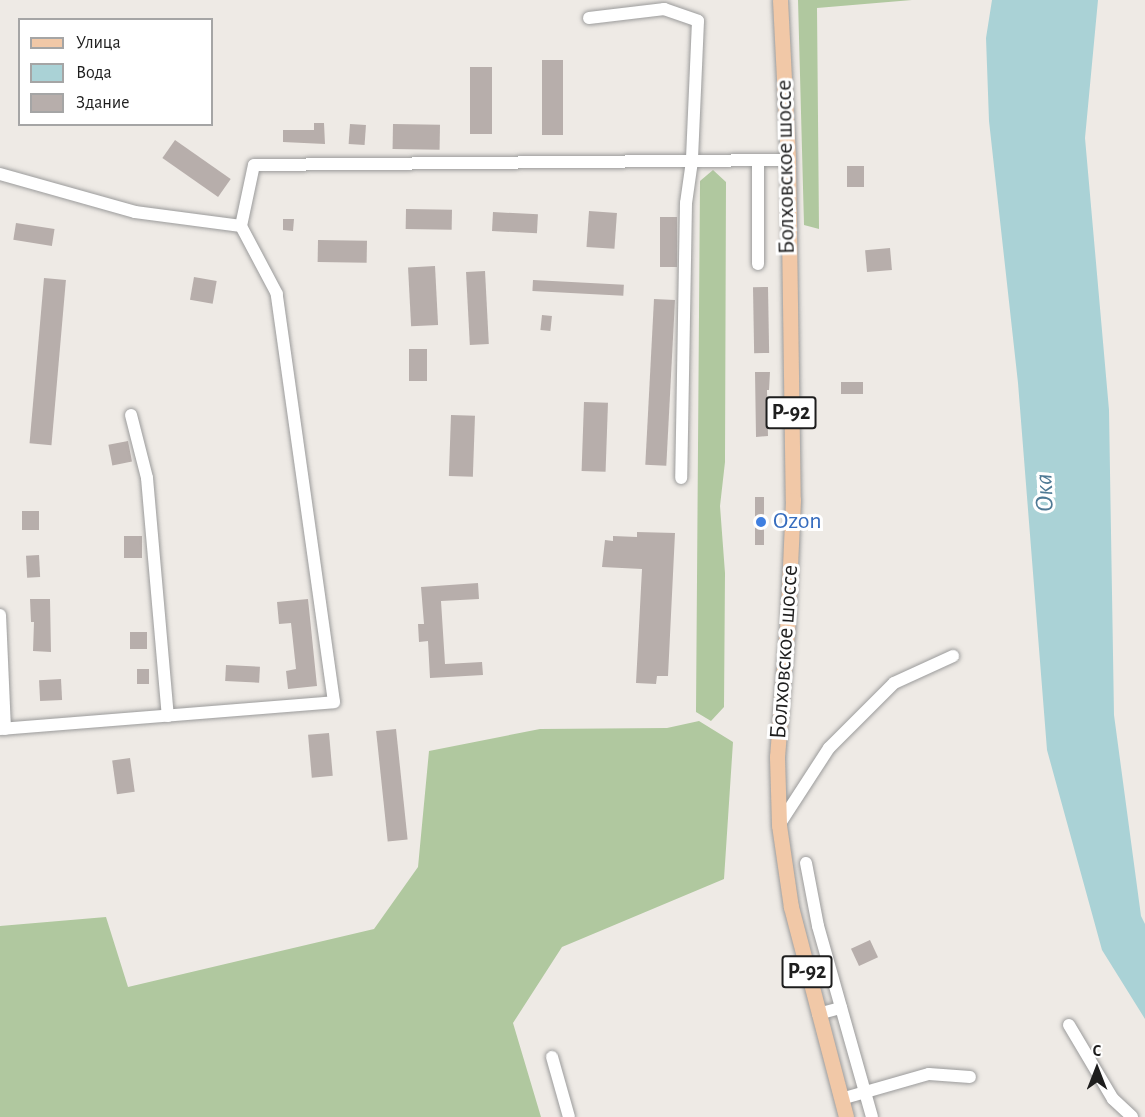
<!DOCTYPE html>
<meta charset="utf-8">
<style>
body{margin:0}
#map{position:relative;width:1145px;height:1117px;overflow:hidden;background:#eeeae5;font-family:"Alegreya Sans",sans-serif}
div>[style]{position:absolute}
.forest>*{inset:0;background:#b0c89f}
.water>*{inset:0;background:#aad2d6}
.building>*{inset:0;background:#b7aeab;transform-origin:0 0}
.roads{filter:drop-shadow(0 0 2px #9b9b9b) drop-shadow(0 0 2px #9b9b9b)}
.minor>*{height:12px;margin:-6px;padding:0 6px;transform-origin:6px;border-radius:6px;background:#fff}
.major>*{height:15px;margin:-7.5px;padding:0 7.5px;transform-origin:7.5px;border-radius:7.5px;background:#f1c8a7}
.dots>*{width:16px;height:16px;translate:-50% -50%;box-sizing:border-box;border:3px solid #fff;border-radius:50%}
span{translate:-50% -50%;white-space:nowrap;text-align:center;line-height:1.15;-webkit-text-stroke:6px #fff;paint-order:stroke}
.shield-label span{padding:2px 4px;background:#fff;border:2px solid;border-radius:4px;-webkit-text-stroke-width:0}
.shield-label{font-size:22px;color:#1e1e1e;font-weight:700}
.street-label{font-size:24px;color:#1e1e1e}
.shop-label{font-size:24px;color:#366cbe}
.left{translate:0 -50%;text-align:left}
.water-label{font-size:26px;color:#4e7994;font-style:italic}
.legend{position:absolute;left:18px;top:18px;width:195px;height:108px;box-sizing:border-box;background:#fff;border:2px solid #a5a5a5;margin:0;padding:8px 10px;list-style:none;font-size:18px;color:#1e1e1e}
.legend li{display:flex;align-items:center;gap:12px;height:30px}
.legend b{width:30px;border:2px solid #a5a5a5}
.north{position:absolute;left:1067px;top:1039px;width:60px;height:60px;-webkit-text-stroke:4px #fff;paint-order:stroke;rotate:0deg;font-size:16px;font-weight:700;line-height:24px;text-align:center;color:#1e1e1e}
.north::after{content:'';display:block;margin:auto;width:21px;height:27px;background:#1e1e1e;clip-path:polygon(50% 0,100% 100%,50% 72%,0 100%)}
</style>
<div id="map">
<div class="forest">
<div style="clip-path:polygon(798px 0,912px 0,817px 8px,819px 229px,804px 225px)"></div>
<div style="clip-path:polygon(713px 170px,726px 182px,725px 462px,720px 506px,725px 573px,724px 707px,711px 721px,696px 712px,700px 181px)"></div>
<div style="clip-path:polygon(699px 721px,733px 742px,724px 879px,562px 947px,513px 1023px,541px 1117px,0 1117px,0 926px,106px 917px,128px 987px,374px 929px,418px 867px,429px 751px,540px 729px,667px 728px)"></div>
</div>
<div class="water">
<div style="clip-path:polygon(992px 0,1098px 0,1085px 138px,1109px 410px,1114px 715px,1141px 916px,1145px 924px,1145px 1019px,1102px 950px,1047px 750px,1018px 383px,989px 121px,986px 38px)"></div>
</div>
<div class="building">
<div style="left:542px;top:60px;width:21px;height:75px"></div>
<div style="left:470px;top:67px;width:22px;height:67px"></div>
<div style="clip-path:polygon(314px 123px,324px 123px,325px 144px,283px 142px,283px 130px,314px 130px)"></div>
<div style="left:350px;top:124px;width:16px;height:20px;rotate:4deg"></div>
<div style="left:393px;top:124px;width:47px;height:25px;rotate:1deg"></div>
<div style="left:175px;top:140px;width:68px;height:22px;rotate:35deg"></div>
<div style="left:847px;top:166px;width:17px;height:21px"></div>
<div style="left:406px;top:209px;width:46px;height:20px;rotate:1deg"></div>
<div style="left:589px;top:211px;width:28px;height:36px;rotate:4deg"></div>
<div style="left:493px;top:212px;width:45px;height:19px;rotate:3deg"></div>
<div style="left:660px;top:217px;width:17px;height:50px"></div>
<div style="clip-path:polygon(283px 219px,294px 219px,293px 231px,283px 230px)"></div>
<div style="left:16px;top:223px;width:39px;height:17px;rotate:9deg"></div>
<div style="left:318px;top:240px;width:49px;height:22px;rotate:1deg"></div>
<div style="left:890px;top:248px;width:22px;height:25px;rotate:85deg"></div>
<div style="left:435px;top:266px;width:59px;height:27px;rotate:87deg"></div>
<div style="left:485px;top:271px;width:73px;height:19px;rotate:87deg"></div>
<div style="left:194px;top:277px;width:23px;height:23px;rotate:10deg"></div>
<div style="left:44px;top:278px;width:22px;height:166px;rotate:5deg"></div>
<div style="left:533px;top:280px;width:91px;height:11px;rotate:3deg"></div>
<div style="left:768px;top:287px;width:66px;height:15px;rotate:89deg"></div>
<div style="left:654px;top:299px;width:21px;height:166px;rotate:3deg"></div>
<div style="left:542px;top:315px;width:10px;height:15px;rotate:6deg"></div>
<div style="left:409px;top:349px;width:18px;height:32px"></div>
<div style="clip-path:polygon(755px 372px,770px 372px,769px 390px,767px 390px,768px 436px,756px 437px)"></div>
<div style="left:841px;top:382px;width:22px;height:12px"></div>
<div style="left:584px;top:402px;width:24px;height:69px;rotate:2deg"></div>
<div style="left:451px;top:415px;width:24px;height:61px;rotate:2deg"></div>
<div style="left:128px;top:441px;width:21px;height:20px;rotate:79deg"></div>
<div style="left:755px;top:497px;width:9px;height:48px"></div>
<div style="left:39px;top:511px;width:19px;height:17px;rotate:90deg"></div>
<div style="clip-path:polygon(637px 532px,675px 533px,668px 676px,657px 676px,656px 684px,636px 683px,642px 569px,602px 567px,605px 540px,613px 541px,613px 536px,637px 537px)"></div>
<div style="left:124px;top:536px;width:18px;height:22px"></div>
<div style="left:39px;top:555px;width:22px;height:13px;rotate:87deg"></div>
<div style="clip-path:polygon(478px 583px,479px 599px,441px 601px,445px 664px,482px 662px,483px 675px,430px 678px,428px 641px,419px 642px,418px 624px,424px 624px,421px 587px)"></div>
<div style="clip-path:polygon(30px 599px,50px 599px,51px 652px,33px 651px,34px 622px,31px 622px)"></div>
<div style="clip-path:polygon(308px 599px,317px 686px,288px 689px,286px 671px,296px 669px,291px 623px,279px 624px,277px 602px)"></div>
<div style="left:130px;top:632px;width:17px;height:17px"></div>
<div style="left:226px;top:665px;width:34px;height:16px;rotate:3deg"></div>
<div style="left:137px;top:669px;width:12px;height:15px"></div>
<div style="left:61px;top:679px;width:21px;height:22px;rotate:87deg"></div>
<div style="left:396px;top:729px;width:111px;height:20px;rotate:84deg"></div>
<div style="left:329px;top:733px;width:43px;height:21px;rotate:85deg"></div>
<div style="left:130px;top:758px;width:34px;height:18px;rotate:82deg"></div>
<div style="left:870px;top:940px;width:19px;height:21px;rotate:65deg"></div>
</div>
<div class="roads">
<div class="minor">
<div style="left:589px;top:18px;width:76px;rotate:-6.8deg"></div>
<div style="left:664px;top:9px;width:36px;rotate:19deg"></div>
<div style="left:698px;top:21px;width:140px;rotate:92.5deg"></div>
<div style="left:692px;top:161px;width:42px;rotate:98.1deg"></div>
<div style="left:686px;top:203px;width:275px;rotate:91deg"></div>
<div style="left:758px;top:160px;width:104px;rotate:90deg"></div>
<div style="left:0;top:174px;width:140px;rotate:15.7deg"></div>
<div style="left:135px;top:212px;width:107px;rotate:7.5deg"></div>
<div style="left:131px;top:415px;width:65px;rotate:75.7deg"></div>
<div style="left:147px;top:478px;width:239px;rotate:85deg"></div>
<div style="left:0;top:615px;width:114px;rotate:87.5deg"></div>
<div style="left:0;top:729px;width:335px;rotate:-4.6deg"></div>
<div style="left:334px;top:702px;width:412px;rotate:-98deg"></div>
<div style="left:277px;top:294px;width:77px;rotate:-117.9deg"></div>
<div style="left:241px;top:226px;width:62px;rotate:-78deg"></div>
<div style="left:254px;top:165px;width:534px;rotate:-0.54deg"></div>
<div style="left:779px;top:825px;width:92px;rotate:-57deg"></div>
<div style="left:829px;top:748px;width:92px;rotate:-45deg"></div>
<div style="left:894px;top:683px;width:65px;rotate:-24.6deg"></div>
<div style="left:806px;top:863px;width:64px;rotate:79.2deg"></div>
<div style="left:818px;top:926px;width:198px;rotate:74.2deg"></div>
<div style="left:818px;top:1014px;width:24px;rotate:-15deg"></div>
<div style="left:1069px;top:1025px;width:86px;rotate:59.3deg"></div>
<div style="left:1113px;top:1099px;width:26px;rotate:43deg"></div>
<div style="left:552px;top:1057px;width:62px;rotate:74.2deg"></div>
<div style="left:841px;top:1099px;width:91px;rotate:-15.9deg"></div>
<div style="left:929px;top:1074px;width:41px;rotate:4.2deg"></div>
</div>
<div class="major">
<div style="left:780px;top:0;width:160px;rotate:87.1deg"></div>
<div style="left:788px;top:160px;width:340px;rotate:89.2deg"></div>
<div style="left:793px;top:500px;width:130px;rotate:92.6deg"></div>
<div style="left:787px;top:630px;width:127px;rotate:94.5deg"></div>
<div style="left:777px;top:757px;width:68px;rotate:88.3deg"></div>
<div style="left:779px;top:825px;width:83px;rotate:81.7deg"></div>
<div style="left:791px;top:907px;width:217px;rotate:75.3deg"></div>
</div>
</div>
<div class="dots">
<div style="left:761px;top:522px;background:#3f7fe0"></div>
</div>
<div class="shield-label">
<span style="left:791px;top:413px">Р-92</span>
<span style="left:807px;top:972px">Р-92</span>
</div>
<div class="street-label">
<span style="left:786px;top:167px;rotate:-91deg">Болховское шоссе</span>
<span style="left:785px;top:652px;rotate:-86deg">Болховское шоссе</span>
</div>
<div class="shop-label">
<span class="left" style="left:773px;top:522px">Ozon</span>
</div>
<div class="water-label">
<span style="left:1045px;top:493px;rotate:-92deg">Ока</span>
</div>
<ul class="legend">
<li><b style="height:8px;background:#f1c8a7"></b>Улица</li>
<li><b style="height:16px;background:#aad2d6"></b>Вода</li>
<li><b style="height:16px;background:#b7aeab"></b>Здание</li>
</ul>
<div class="north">С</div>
</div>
